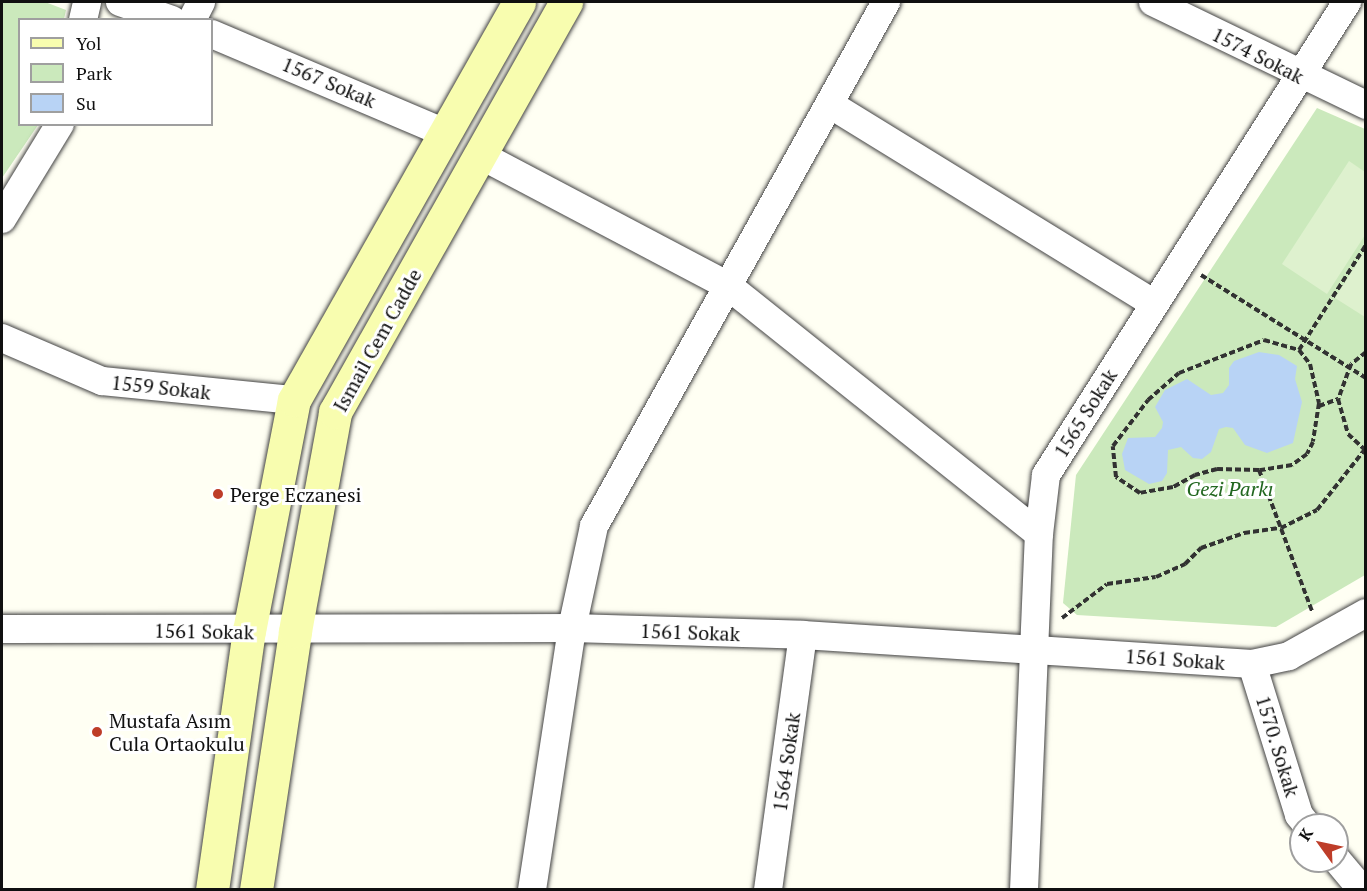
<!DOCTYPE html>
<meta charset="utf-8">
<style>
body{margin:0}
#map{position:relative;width:1367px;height:891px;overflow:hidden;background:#fffff3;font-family:"PT Serif",serif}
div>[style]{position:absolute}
.green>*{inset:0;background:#cbe9bc}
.pitch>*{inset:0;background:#def1ce}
.water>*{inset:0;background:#b8d3f5}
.path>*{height:4px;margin-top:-2px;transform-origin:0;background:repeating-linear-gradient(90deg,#323232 0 6px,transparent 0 9px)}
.roads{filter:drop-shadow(0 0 2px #434343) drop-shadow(0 0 2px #434343)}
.street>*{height:28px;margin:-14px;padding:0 14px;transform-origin:14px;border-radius:14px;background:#fff}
.secondary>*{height:33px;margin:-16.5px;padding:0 16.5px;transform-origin:16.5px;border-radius:16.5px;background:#f8fdaf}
.dots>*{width:16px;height:16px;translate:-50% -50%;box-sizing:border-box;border:3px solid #fff;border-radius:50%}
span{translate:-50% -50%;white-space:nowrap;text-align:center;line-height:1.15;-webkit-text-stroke:6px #fff;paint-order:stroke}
.street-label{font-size:20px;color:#101010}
.park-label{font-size:20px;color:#226720;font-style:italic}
.poi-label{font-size:20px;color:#101010}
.left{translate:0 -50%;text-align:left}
.frame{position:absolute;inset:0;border:3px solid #101010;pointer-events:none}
.legend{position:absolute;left:18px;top:18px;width:195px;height:108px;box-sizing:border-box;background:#fff;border:2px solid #9f9f9f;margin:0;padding:8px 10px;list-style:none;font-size:18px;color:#101010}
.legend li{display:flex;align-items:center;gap:12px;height:30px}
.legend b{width:30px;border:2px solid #9f9f9f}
.north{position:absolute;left:1289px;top:813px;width:60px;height:60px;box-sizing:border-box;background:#fff;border:2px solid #9f9f9f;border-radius:50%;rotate:303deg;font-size:16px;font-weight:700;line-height:24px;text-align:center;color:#101010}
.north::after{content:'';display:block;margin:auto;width:21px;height:27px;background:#be3d29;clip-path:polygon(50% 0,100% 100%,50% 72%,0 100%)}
</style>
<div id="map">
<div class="green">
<div style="clip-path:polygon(2px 2px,45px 2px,66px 10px,64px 19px,20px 20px,20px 124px,38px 125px,2px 178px)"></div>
<div style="clip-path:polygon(1317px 108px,1365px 129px,1365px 575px,1276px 627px,1077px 615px,1063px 603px,1076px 475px)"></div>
</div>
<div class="pitch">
<div style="clip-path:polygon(1349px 161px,1365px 172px,1365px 235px,1327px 294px,1282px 264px)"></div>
<div style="clip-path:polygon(1365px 250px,1365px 317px,1335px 298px)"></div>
</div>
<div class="water">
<div style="clip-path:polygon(1259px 352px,1279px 355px,1297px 366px,1295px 379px,1302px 402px,1293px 443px,1267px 453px,1245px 445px,1233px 428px,1226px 427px,1219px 429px,1211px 452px,1202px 459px,1193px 458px,1181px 447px,1168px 450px,1167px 473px,1162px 481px,1149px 484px,1125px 470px,1122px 454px,1128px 438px,1155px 437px,1162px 428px,1163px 422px,1155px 407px,1165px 390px,1187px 379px,1211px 395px,1223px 393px,1229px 385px,1229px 368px,1234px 361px)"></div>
</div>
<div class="path">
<div style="left:1201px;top:275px;width:195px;rotate:32deg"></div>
<div style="left:1299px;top:350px;width:125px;rotate:-57.5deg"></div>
<div style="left:1366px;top:352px;width:19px;rotate:141deg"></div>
<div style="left:1351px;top:364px;width:37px;rotate:110deg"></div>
<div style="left:1338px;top:399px;width:36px;rotate:74deg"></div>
<div style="left:1348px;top:434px;width:25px;rotate:43deg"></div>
<div style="left:1319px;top:406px;width:20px;rotate:-20deg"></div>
<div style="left:1259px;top:470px;width:42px;rotate:-178.6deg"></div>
<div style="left:1217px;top:469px;width:23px;rotate:165deg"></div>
<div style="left:1195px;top:475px;width:25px;rotate:151deg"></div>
<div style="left:1173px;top:487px;width:34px;rotate:170deg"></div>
<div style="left:1140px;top:493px;width:29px;rotate:-146deg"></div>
<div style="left:1116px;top:477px;width:31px;rotate:-96deg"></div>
<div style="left:1113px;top:446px;width:58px;rotate:-52.7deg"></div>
<div style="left:1148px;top:400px;width:41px;rotate:-41.1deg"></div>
<div style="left:1179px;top:373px;width:91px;rotate:-21.2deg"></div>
<div style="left:1264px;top:340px;width:36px;rotate:16deg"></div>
<div style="left:1299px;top:350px;width:18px;rotate:52deg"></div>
<div style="left:1310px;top:364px;width:40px;rotate:77deg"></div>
<div style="left:1319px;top:403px;width:39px;rotate:99deg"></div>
<div style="left:1313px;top:442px;width:13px;rotate:117deg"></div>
<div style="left:1307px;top:454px;width:19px;rotate:144deg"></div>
<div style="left:1292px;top:465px;width:33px;rotate:171deg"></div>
<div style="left:1259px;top:470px;width:151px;rotate:69.4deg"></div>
<div style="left:1062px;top:618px;width:56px;rotate:-37.1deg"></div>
<div style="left:1107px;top:584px;width:49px;rotate:-8.1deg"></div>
<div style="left:1156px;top:577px;width:32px;rotate:-24deg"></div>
<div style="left:1185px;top:564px;width:23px;rotate:-45deg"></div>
<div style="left:1201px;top:548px;width:46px;rotate:-19.2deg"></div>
<div style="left:1244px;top:533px;width:37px;rotate:-8deg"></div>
<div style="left:1281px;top:528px;width:40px;rotate:-26.6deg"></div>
<div style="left:1317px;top:510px;width:79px;rotate:-51.7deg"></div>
</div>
<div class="roads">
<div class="street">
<div style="left:120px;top:2px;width:55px;rotate:19.1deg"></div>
<div style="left:1153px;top:2px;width:237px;rotate:25.8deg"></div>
<div style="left:83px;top:20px;width:18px;rotate:-77deg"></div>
<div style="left:192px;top:20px;width:20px;rotate:-63deg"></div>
<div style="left:212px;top:34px;width:253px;rotate:23deg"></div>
<div style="left:831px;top:105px;width:379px;rotate:31.6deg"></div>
<div style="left:480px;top:155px;width:279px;rotate:27.8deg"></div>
<div style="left:727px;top:285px;width:399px;rotate:38.6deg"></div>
<div style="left:2px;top:219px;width:111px;rotate:-58.6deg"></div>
<div style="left:2px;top:338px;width:109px;rotate:23.3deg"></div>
<div style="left:102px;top:381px;width:193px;rotate:5.7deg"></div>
<div style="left:2px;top:629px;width:570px;rotate:-0.1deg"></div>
<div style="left:572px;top:628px;width:231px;rotate:1.7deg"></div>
<div style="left:803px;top:635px;width:450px;rotate:3.7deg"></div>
<div style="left:1252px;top:664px;width:38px;rotate:-12deg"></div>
<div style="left:1289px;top:656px;width:88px;rotate:-29.2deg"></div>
<div style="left:1252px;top:664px;width:158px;rotate:72.7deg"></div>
<div style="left:1299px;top:815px;width:13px;rotate:51deg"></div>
<div style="left:1337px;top:860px;width:39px;rotate:50deg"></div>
<div style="left:532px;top:890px;width:265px;rotate:-81.3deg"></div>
<div style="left:572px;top:628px;width:104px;rotate:-77.8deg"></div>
<div style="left:594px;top:526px;width:600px;rotate:-60.87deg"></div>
<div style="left:768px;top:890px;width:257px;rotate:-82.2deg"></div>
<div style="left:1024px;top:890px;width:356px;rotate:-87.6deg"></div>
<div style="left:1039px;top:534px;width:59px;rotate:-83.2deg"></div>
<div style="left:1046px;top:475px;width:561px;rotate:-57.53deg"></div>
</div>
<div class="secondary">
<div style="left:212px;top:890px;width:262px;rotate:-81.9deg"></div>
<div style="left:249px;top:631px;width:235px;rotate:-79deg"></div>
<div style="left:294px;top:400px;width:457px;rotate:-60.5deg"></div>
<div style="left:256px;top:890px;width:262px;rotate:-81.4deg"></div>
<div style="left:295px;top:631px;width:223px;rotate:-79.6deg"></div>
<div style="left:335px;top:412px;width:471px;rotate:-60.6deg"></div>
</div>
</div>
<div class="dots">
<div style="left:218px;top:494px;background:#be3d29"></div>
<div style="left:97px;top:732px;background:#be3d29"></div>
</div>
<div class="street-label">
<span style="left:1258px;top:55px;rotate:27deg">1574 Sokak</span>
<span style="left:329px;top:82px;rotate:23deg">1567 Sokak</span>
<span style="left:377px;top:340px;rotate:-61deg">Ismail Cem Cadde</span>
<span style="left:161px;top:387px;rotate:6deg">1559 Sokak</span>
<span style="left:1085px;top:413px;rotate:-58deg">1565 Sokak</span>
<span style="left:204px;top:631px;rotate:1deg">1561 Sokak</span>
<span style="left:690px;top:632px;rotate:2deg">1561 Sokak</span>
<span style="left:1175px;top:659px;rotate:4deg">1561 Sokak</span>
<span style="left:1278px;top:746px;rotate:73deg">1570. Sokak</span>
<span style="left:786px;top:762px;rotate:-82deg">1564 Sokak</span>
</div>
<div class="park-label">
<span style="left:1230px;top:488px">Gezi Parkı</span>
</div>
<div class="poi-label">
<span class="left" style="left:230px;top:494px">Perge Eczanesi</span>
<span class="left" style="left:109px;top:732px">Mustafa Asım<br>Cula Ortaokulu</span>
</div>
<div class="frame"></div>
<ul class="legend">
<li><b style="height:8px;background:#f8fdaf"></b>Yol</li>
<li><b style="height:16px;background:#cbe9bc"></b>Park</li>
<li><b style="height:16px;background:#b8d3f5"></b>Su</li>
</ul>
<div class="north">K</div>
</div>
